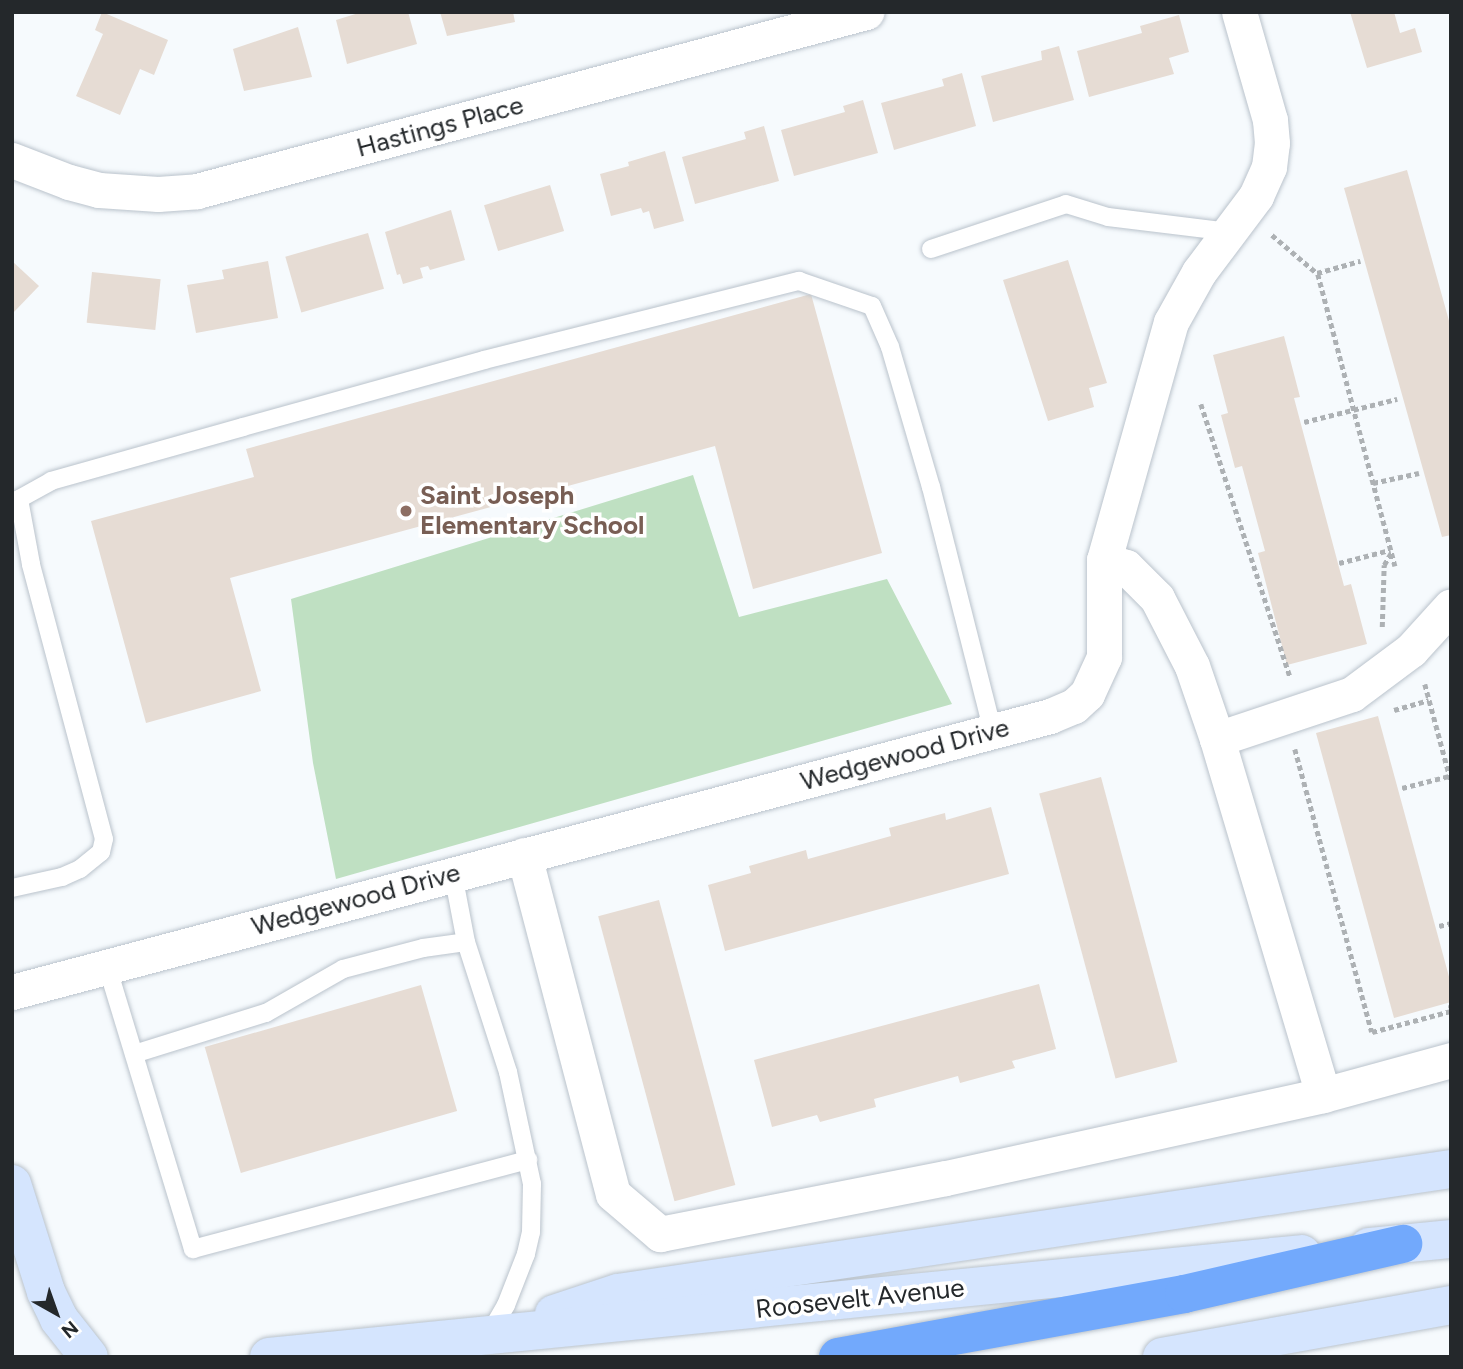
<!DOCTYPE html>
<style>
body{margin:0}
#map{position:relative;width:1463px;height:1369px;overflow:hidden;background:#f6fafd;font-family:Figtree,sans-serif}
div>[style]{position:absolute}
.green>*{inset:0;background:#bfe0c2}
.building>*{inset:0;background:#e6dcd4;transform-origin:0 0}
.path>*{height:4.5px;margin-top:-2.25px;transform-origin:0;background:repeating-linear-gradient(90deg,#adb1b4 0 5px,transparent 0 8.5px)}
.roads{filter:drop-shadow(0 0 2px #bac3cc) drop-shadow(0 0 2px #bac3cc)}
.service>*{height:18px;margin:-9px;padding:0 9px;transform-origin:9px;border-radius:9px;background:#fff}
.minor>*{height:35px;margin:-17.5px;padding:0 17.5px;transform-origin:17.5px;border-radius:17.5px;background:#fff}
.secondary>*{height:38px;margin:-19px;padding:0 19px;transform-origin:19px;border-radius:19px;background:#d5e5fe}
.motorway>*{height:38px;margin:-19px;padding:0 19px;transform-origin:19px;border-radius:19px;background:#72a9fc}
.dots>*{width:19px;height:19px;translate:-50% -50%;box-sizing:border-box;border:4px solid #fff;border-radius:50%}
span{translate:-50% -50%;white-space:nowrap;text-align:center;line-height:1.15;-webkit-text-stroke:7px #fff;paint-order:stroke}
.street-label{font-size:26px;color:#24282b}
.education-label{font-size:26px;color:#785e54;font-weight:700}
.left{translate:0 -50%;text-align:left}
.frame{position:absolute;inset:0;border:14px solid #24282b;pointer-events:none}
.north{position:absolute;left:21px;top:1278px;width:70px;height:70px;-webkit-text-stroke:5px #fff;paint-order:stroke;rotate:140deg;font-size:19px;font-weight:700;line-height:28px;text-align:center;color:#24282b}
.north::after{content:'';display:block;margin:auto;width:24px;height:32px;background:#24282b;clip-path:polygon(50% 0,100% 100%,50% 72%,0 100%)}
</style>
<div id="map">
<div class="green">
<div style="clip-path:polygon(693px 475px,739px 617px,887px 579px,952px 704px,336px 879px,313px 763px,291px 599px)"></div>
</div>
<div class="building">
<div style="clip-path:polygon(102px 12px,168px 40px,154px 75px,140px 69px,120px 115px,76px 96px,103px 34px,95px 30px)"></div>
<div style="clip-path:polygon(362px 12px,408px 12px,417px 44px,347px 64px,336px 20px)"></div>
<div style="clip-path:polygon(440px 12px,513px 12px,515px 22px,447px 36px)"></div>
<div style="clip-path:polygon(1350px 12px,1394px 12px,1400px 33px,1415px 28px,1422px 52px,1367px 68px)"></div>
<div style="clip-path:polygon(1179px 15px,1189px 52px,1169px 58px,1174px 74px,1089px 97px,1077px 51px,1142px 33px,1140px 26px)"></div>
<div style="clip-path:polygon(298px 27px,312px 77px,244px 91px,233px 49px)"></div>
<div style="clip-path:polygon(1059px 46px,1074px 100px,993px 122px,981px 76px,1042px 60px,1041px 51px)"></div>
<div style="clip-path:polygon(962px 73px,976px 126px,894px 150px,881px 103px,944px 86px,942px 79px)"></div>
<div style="clip-path:polygon(863px 100px,878px 153px,794px 176px,781px 130px,845px 112px,843px 106px)"></div>
<div style="clip-path:polygon(764px 126px,779px 181px,695px 204px,682px 157px,746px 139px,744px 132px)"></div>
<div style="clip-path:polygon(665px 151px,684px 221px,654px 229px,649px 211px,643px 213px,641px 208px,611px 216px,600px 174px,629px 166px,628px 162px)"></div>
<div style="clip-path:polygon(1407px 170px,1451px 328px,1451px 535px,1442px 537px,1344px 188px)"></div>
<div style="left:550px;top:185px;width:48px;height:69px;rotate:73deg"></div>
<div style="clip-path:polygon(451px 210px,465px 260px,430px 270px,428px 266px,420px 268px,423px 278px,403px 284px,400px 274px,397px 275px,385px 232px)"></div>
<div style="left:368px;top:233px;width:58px;height:86px;rotate:74deg"></div>
<div style="clip-path:polygon(1068px 260px,1107px 383px,1089px 388px,1094px 407px,1048px 421px,1003px 280px)"></div>
<div style="clip-path:polygon(12px 261px,39px 286px,12px 314px)"></div>
<div style="clip-path:polygon(268px 261px,278px 318px,196px 333px,187px 285px,224px 279px,222px 270px)"></div>
<div style="left:92px;top:272px;width:69px;height:51px;rotate:6deg"></div>
<div style="clip-path:polygon(811px 294px,882px 553px,753px 589px,715px 446px,230px 578px,261px 691px,146px 723px,91px 521px,254px 477px,246px 449px)"></div>
<div style="clip-path:polygon(1284px 336px,1300px 397px,1294px 398px,1344px 586px,1351px 584px,1367px 644px,1287px 665px,1258px 553px,1265px 551px,1242px 466px,1235px 468px,1221px 415px,1228px 413px,1213px 355px)"></div>
<div style="clip-path:polygon(1378px 716px,1451px 984px,1451px 1002px,1394px 1018px,1316px 733px)"></div>
<div style="left:1101px;top:777px;width:295px;height:64px;rotate:75deg"></div>
<div style="clip-path:polygon(991px 807px,1009px 874px,725px 951px,708px 885px,751px 873px,749px 866px,806px 850px,808px 859px,891px 836px,889px 828px,945px 813px,946px 820px)"></div>
<div style="left:659px;top:900px;width:295px;height:63px;rotate:75deg"></div>
<div style="clip-path:polygon(1039px 984px,1056px 1049px,1012px 1061px,1015px 1068px,960px 1083px,958px 1076px,874px 1099px,876px 1107px,820px 1122px,817px 1115px,772px 1127px,754px 1060px)"></div>
<div style="left:421px;top:985px;width:131px;height:225px;rotate:74deg"></div>
</div>
<div class="path">
<div style="left:1272px;top:235px;width:60px;rotate:40.3deg"></div>
<div style="left:1318px;top:274px;width:302px;rotate:75.2deg"></div>
<div style="left:1317px;top:273px;width:45px;rotate:-15.6deg"></div>
<div style="left:1201px;top:404px;width:286px;rotate:71.9deg"></div>
<div style="left:1304px;top:422px;width:96px;rotate:-13.9deg"></div>
<div style="left:1373px;top:483px;width:47px;rotate:-12.3deg"></div>
<div style="left:1339px;top:563px;width:53px;rotate:-14.3deg"></div>
<div style="left:1382px;top:627px;width:62px;rotate:-88.2deg"></div>
<div style="left:1384px;top:565px;width:14px;rotate:-60deg"></div>
<div style="left:1425px;top:684px;width:100px;rotate:75deg"></div>
<div style="left:1394px;top:710px;width:36px;rotate:-16deg"></div>
<div style="left:1295px;top:749px;width:293px;rotate:74.8deg"></div>
<div style="left:1372px;top:1032px;width:82px;rotate:-14.9deg"></div>
<div style="left:1402px;top:788px;width:49px;rotate:-14.3deg"></div>
<div style="left:1439px;top:926px;width:12px;rotate:-14deg"></div>
<div style="left:1451px;top:1005px;width:3px;rotate:90deg"></div>
</div>
<div class="roads">
<div class="service">
<div style="left:931px;top:249px;width:142px;rotate:-18.4deg"></div>
<div style="left:1066px;top:204px;width:44px;rotate:17.2deg"></div>
<div style="left:1108px;top:217px;width:124px;rotate:7deg"></div>
<div style="left:453px;top:874px;width:69px;rotate:79.2deg"></div>
<div style="left:466px;top:942px;width:137px;rotate:72.1deg"></div>
<div style="left:508px;top:1072px;width:115px;rotate:77.9deg"></div>
<div style="left:532px;top:1184px;width:48px;rotate:91.2deg"></div>
<div style="left:531px;top:1232px;width:23px;rotate:103deg"></div>
<div style="left:526px;top:1254px;width:55px;rotate:111.4deg"></div>
<div style="left:506px;top:1305px;width:34px;rotate:120deg"></div>
<div style="left:12px;top:888px;width:51px;rotate:-12.4deg"></div>
<div style="left:62px;top:877px;width:20px;rotate:-24deg"></div>
<div style="left:80px;top:869px;width:27px;rotate:-39deg"></div>
<div style="left:101px;top:852px;width:13px;rotate:-77deg"></div>
<div style="left:104px;top:839px;width:285px;rotate:-104.9deg"></div>
<div style="left:31px;top:564px;width:66px;rotate:-100.5deg"></div>
<div style="left:19px;top:499px;width:37px;rotate:-29deg"></div>
<div style="left:51px;top:481px;width:199px;rotate:-15.7deg"></div>
<div style="left:243px;top:427px;width:250px;rotate:-15.5deg"></div>
<div style="left:484px;top:360px;width:325px;rotate:-14.1deg"></div>
<div style="left:799px;top:281px;width:77px;rotate:18.9deg"></div>
<div style="left:872px;top:306px;width:45px;rotate:66.3deg"></div>
<div style="left:890px;top:347px;width:146px;rotate:73.7deg"></div>
<div style="left:931px;top:487px;width:253px;rotate:75.8deg"></div>
<div style="left:107px;top:966px;width:296px;rotate:73.1deg"></div>
<div style="left:193px;top:1249px;width:347px;rotate:-14.9deg"></div>
<div style="left:134px;top:1054px;width:138px;rotate:-17.3deg"></div>
<div style="left:266px;top:1013px;width:89px;rotate:-29.7deg"></div>
<div style="left:343px;top:969px;width:83px;rotate:-14.7deg"></div>
<div style="left:423px;top:948px;width:43px;rotate:-7.9deg"></div>
</div>
<div class="minor">
<div style="left:12px;top:160px;width:61px;rotate:21.1deg"></div>
<div style="left:69px;top:182px;width:31px;rotate:15deg"></div>
<div style="left:99px;top:190px;width:59px;rotate:3.9deg"></div>
<div style="left:158px;top:194px;width:39px;rotate:-4deg"></div>
<div style="left:197px;top:191px;width:693px;rotate:-14.98deg"></div>
<div style="left:1104px;top:560px;width:23px;rotate:18deg"></div>
<div style="left:1126px;top:567px;width:44px;rotate:45deg"></div>
<div style="left:1157px;top:598px;width:76px;rotate:62.8deg"></div>
<div style="left:1192px;top:666px;width:77px;rotate:71.1deg"></div>
<div style="left:1217px;top:739px;width:371px;rotate:73.4deg"></div>
<div style="left:1323px;top:1095px;width:133px;rotate:-15.3deg"></div>
<div style="left:1217px;top:739px;width:142px;rotate:-18.4deg"></div>
<div style="left:1352px;top:694px;width:74px;rotate:-36.7deg"></div>
<div style="left:1411px;top:650px;width:59px;rotate:-47.7deg"></div>
<div style="left:524px;top:855px;width:350px;rotate:75.3deg"></div>
<div style="left:613px;top:1194px;width:62px;rotate:40.4deg"></div>
<div style="left:660px;top:1234px;width:291px;rotate:-11.1deg"></div>
<div style="left:946px;top:1178px;width:386px;rotate:-12.4deg"></div>
<div style="left:12px;top:992px;width:1074px;rotate:-14.89deg"></div>
<div style="left:1050px;top:716px;width:26px;rotate:-23deg"></div>
<div style="left:1074px;top:706px;width:18px;rotate:-43deg"></div>
<div style="left:1087px;top:694px;width:41px;rotate:-65.3deg"></div>
<div style="left:1104px;top:657px;width:97px;rotate:-90deg"></div>
<div style="left:1104px;top:560px;width:247px;rotate:-74.3deg"></div>
<div style="left:1171px;top:322px;width:57px;rotate:-60.8deg"></div>
<div style="left:1199px;top:272px;width:95px;rotate:-53.1deg"></div>
<div style="left:1256px;top:196px;width:32px;rotate:-66deg"></div>
<div style="left:1269px;top:167px;width:24px;rotate:-83deg"></div>
<div style="left:1272px;top:143px;width:23px;rotate:-95deg"></div>
<div style="left:1270px;top:120px;width:112px;rotate:-106deg"></div>
</div>
<div class="secondary">
<div style="left:12px;top:1184px;width:113px;rotate:72.5deg"></div>
<div style="left:46px;top:1292px;width:30px;rotate:64deg"></div>
<div style="left:59px;top:1319px;width:48px;rotate:51.7deg"></div>
<div style="left:1369px;top:1247px;width:82px;rotate:-5.6deg"></div>
<div style="left:554px;top:1314px;width:67px;rotate:-18.2deg"></div>
<div style="left:618px;top:1293px;width:842px;rotate:-8.47deg"></div>
<div style="left:269px;top:1357px;width:1038px;rotate:-5.69deg"></div>
<div style="left:1162px;top:1357px;width:294px;rotate:-10.2deg"></div>
</div>
<div class="motorway">
<div style="left:838px;top:1357px;width:352px;rotate:-10.3deg"></div>
<div style="left:1184px;top:1294px;width:225px;rotate:-12.9deg"></div>
</div>
</div>
<div class="dots">
<div style="left:406px;top:511px;background:#8d6e63"></div>
</div>
<div class="street-label">
<span style="left:440px;top:127px;rotate:-15deg">Hastings Place</span>
<span style="left:905px;top:755px;rotate:-15deg">Wedgewood Drive</span>
<span style="left:356px;top:900px;rotate:-15deg">Wedgewood Drive</span>
<span style="left:860px;top:1299px;rotate:-6deg">Roosevelt Avenue</span>
</div>
<div class="education-label">
<span class="left" style="left:420px;top:511px">Saint Joseph<br>Elementary School</span>
</div>
<div class="frame"></div>
<div class="north">N</div>
</div>
